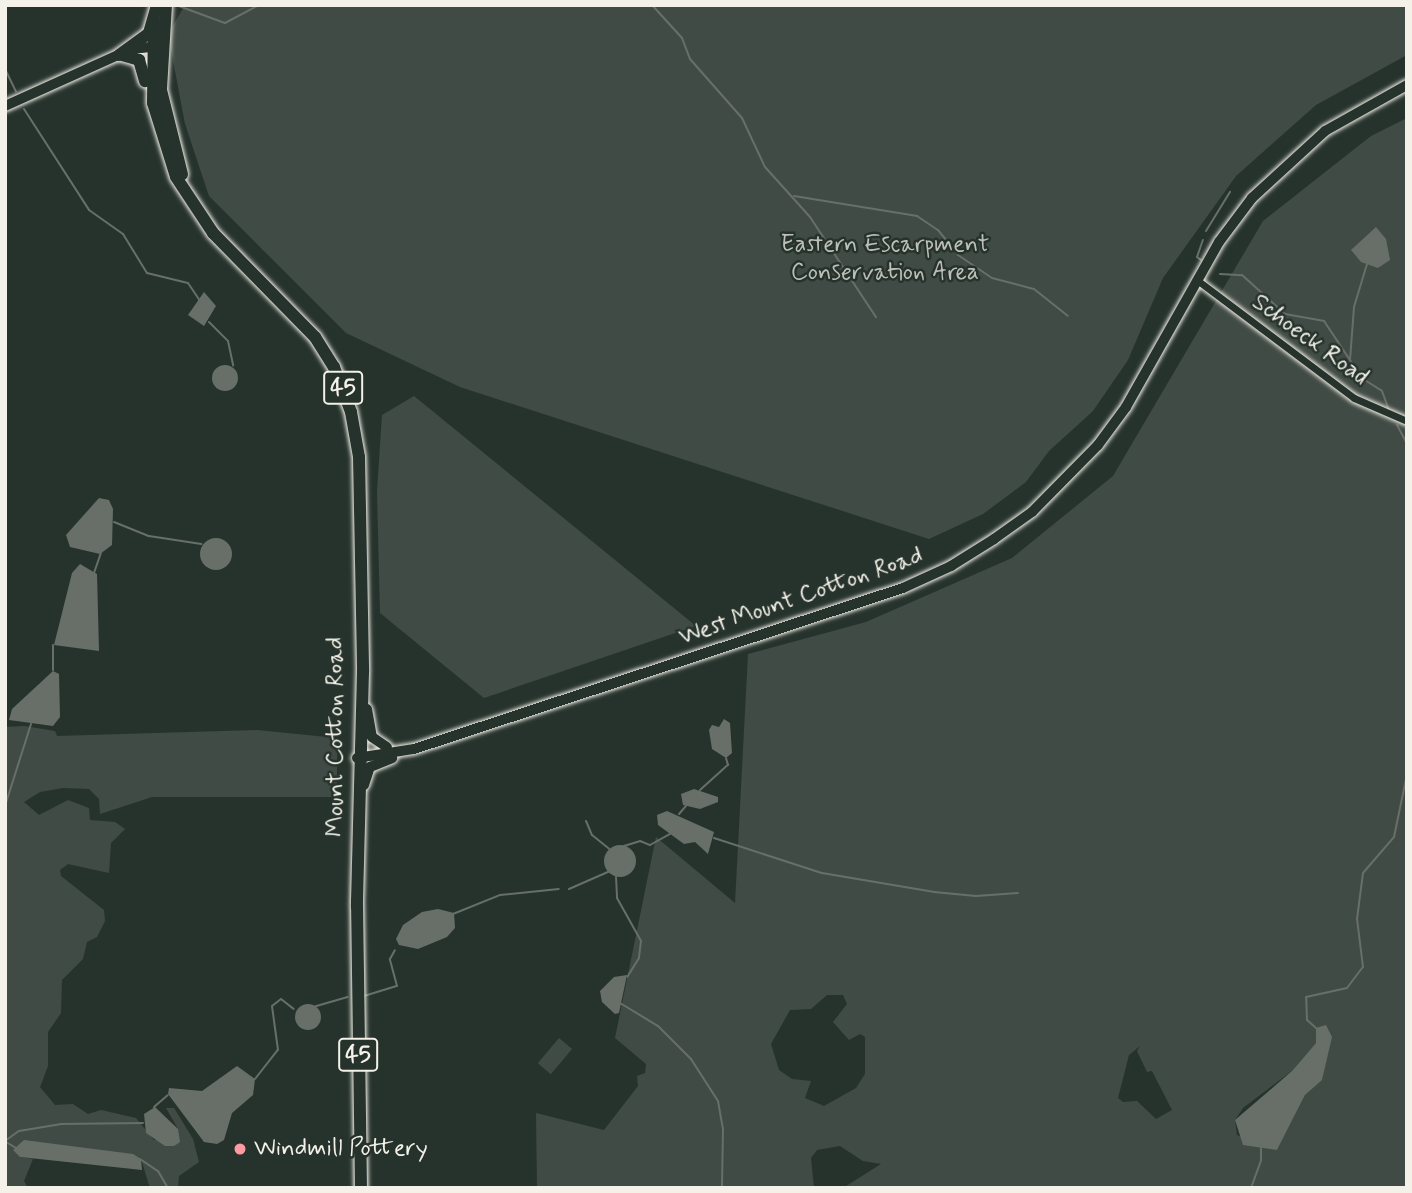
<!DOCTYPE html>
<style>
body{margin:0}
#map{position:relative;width:1412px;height:1193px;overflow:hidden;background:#26332d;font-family:Mynerve,sans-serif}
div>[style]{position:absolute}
.green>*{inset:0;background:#414b45;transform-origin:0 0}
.water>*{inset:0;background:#676f68}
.round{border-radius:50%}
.stream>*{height:2px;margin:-1px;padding:0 1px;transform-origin:1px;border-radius:1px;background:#676f68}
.roads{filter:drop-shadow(0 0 2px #f4f1e8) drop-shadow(0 0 2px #f4f1e8)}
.street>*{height:7px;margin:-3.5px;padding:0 3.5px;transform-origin:3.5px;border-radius:3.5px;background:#26332d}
.secondary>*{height:10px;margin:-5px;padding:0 5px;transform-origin:5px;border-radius:5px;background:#26332d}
.primary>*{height:12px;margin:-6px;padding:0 6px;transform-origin:6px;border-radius:6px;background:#26332d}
.dots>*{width:19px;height:19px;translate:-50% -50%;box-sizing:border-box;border:4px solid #26332d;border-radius:50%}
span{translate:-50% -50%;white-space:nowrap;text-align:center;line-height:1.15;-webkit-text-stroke:5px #26332d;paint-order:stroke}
.shield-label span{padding:2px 5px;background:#26332d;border:2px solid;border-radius:5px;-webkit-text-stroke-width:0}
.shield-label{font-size:23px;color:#f4f1e8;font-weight:700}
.park-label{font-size:24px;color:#bebfb7}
.street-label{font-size:24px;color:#f4f1e8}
.poi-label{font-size:24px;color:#f4f1e8}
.left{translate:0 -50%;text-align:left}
.frame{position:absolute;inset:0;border:7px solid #f4f1e8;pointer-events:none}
</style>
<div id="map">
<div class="green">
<div style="clip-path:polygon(185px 5px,1407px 5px,1407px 55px,1316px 105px,1236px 176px,1163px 278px,1128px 360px,1093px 411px,1049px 451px,1026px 482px,983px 514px,929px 539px,460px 387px,346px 333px,209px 196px,185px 124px,168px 34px)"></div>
<div style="clip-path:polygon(evenodd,1407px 118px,1407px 1188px,843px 1188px,881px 1164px,863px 1161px,840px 1146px,817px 1150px,811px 1158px,814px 1188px,537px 1188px,536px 1113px,604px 1130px,638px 1086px,637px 1076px,645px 1073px,646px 1064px,615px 1038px,656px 837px,735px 903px,748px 654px,866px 622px,1012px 558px,1113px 476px,1263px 221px,1371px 136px,1407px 118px,827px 995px,843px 995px,847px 1004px,833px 1022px,849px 1040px,860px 1034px,865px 1037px,865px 1074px,856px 1088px,824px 1106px,805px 1098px,811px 1081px,792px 1079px,779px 1070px,771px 1044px,790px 1010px,811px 1009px,827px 995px,1407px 118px,1331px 1037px,1322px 1079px,1305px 1095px,1277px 1150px,1237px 1135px,1235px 1120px,1243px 1108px,1292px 1071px,1316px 1043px,1331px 1037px,1407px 118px,1140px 1046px,1137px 1051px,1147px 1072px,1152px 1071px,1172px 1110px,1156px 1119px,1137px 1101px,1123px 1102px,1118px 1098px,1129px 1055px,1140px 1046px)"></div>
<div style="clip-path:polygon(414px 396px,696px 626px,484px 698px,380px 613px,377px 491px,382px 415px)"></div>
<div style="clip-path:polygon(24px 726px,55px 731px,57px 736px,257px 730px,337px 738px,337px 797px,152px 797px,100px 814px,99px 799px,89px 789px,63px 788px,40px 792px,24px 802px,39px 815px,68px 800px,89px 808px,90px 820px,115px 822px,125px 829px,111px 843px,109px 873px,68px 864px,60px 870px,61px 876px,104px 910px,105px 921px,97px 937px,87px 942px,83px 959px,62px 980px,61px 1013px,48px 1032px,48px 1066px,40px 1087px,55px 1105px,73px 1104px,88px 1114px,101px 1110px,136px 1118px,154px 1140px,178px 1129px,166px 1108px,174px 1108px,193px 1139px,199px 1162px,179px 1176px,178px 1188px,150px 1188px,141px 1159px,20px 1157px,33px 1159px,24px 1181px,28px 1188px,5px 1188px,5px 727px)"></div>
<div style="left:559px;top:1038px;width:17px;height:33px;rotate:40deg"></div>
</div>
<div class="water">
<div style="clip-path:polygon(1376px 227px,1386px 239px,1390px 260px,1378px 268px,1361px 262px,1351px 250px)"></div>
<div style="clip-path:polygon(204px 292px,216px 306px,204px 326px,188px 315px)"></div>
<div class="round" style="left:212px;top:365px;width:26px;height:26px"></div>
<div style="clip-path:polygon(99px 498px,109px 500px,113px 509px,112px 545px,100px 554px,70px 547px,66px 535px)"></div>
<div class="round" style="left:200px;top:538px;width:32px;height:32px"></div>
<div style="clip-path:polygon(80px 564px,97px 574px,99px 651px,54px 645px,72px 573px)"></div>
<div style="clip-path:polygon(53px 671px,59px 674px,60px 717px,53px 726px,9px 720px,12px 709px)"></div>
<div style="clip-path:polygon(724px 719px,730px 723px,732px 753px,726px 758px,712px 749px,709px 730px,712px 725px,719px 727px)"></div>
<div style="clip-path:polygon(694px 789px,718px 797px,718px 802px,700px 809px,683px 805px,681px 794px)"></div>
<div style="clip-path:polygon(667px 811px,714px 832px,708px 854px,695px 842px,684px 844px,658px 825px,657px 815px)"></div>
<div class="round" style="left:604px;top:845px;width:32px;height:32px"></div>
<div style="clip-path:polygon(438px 909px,454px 913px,455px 928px,447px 937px,418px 949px,399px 945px,396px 939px,403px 925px,422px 912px)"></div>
<div style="clip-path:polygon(627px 975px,619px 1013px,615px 1014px,602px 1002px,600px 991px,614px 977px)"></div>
<div class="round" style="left:295px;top:1004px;width:26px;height:26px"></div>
<div style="clip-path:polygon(1326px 1025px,1332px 1037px,1322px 1080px,1305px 1095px,1277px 1150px,1243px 1145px,1235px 1120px,1292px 1071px,1316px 1043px,1316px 1028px)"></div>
<div style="clip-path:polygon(237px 1066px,255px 1079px,253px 1095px,232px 1113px,224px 1140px,217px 1144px,204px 1142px,168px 1094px,169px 1088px,202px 1091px)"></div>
<div style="clip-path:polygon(155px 1107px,178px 1129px,180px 1142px,174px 1146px,165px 1146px,146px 1133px,144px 1114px)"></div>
<div style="clip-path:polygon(24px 1140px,133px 1154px,141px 1159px,142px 1170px,20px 1157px,13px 1150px)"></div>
</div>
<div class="stream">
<div style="left:176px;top:5px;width:52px;rotate:20.2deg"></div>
<div style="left:225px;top:23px;width:38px;rotate:-28deg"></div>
<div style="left:652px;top:5px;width:45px;rotate:47.7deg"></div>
<div style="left:682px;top:38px;width:22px;rotate:69deg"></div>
<div style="left:690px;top:59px;width:79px;rotate:48.6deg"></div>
<div style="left:742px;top:118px;width:54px;rotate:64.9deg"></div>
<div style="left:765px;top:167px;width:67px;rotate:48deg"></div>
<div style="left:810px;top:217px;width:120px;rotate:56.6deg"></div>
<div style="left:5px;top:69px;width:25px;rotate:64deg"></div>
<div style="left:24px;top:109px;width:120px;rotate:57.2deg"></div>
<div style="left:89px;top:210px;width:42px;rotate:35.2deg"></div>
<div style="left:123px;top:234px;width:46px;rotate:58.4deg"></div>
<div style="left:147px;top:273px;width:42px;rotate:13.7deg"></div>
<div style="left:188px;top:283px;width:22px;rotate:56deg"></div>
<div style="left:794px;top:196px;width:125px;rotate:9.2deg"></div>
<div style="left:917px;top:216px;width:25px;rotate:34deg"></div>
<div style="left:938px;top:230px;width:32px;rotate:51deg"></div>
<div style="left:958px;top:255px;width:41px;rotate:34.1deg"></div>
<div style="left:992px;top:278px;width:43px;rotate:14.7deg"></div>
<div style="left:1034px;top:289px;width:43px;rotate:38.5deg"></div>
<div style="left:1206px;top:231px;width:46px;rotate:-58.4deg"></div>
<div style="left:1201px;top:260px;width:5px;rotate:-143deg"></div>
<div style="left:1197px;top:257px;width:18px;rotate:-71deg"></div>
<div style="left:1367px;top:264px;width:45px;rotate:106.8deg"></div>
<div style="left:1354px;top:307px;width:53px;rotate:94.3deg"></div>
<div style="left:1350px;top:360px;width:20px;rotate:60deg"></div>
<div style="left:1360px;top:377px;width:26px;rotate:32deg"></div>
<div style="left:1382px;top:391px;width:20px;rotate:70deg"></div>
<div style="left:1220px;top:274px;width:22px;rotate:3deg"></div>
<div style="left:1242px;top:275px;width:58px;rotate:42.2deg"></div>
<div style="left:1285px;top:314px;width:40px;rotate:10deg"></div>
<div style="left:1324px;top:321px;width:47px;rotate:56.3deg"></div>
<div style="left:209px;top:322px;width:27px;rotate:45deg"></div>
<div style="left:228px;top:341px;width:25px;rotate:78deg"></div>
<div style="left:1397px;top:425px;width:21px;rotate:62deg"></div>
<div style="left:114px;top:522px;width:38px;rotate:22deg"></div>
<div style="left:149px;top:536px;width:53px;rotate:8.7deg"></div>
<div style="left:94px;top:573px;width:21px;rotate:-71deg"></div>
<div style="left:53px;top:670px;width:25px;rotate:-90deg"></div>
<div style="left:700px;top:790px;width:38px;rotate:-42deg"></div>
<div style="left:728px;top:765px;width:7px;rotate:-106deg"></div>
<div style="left:5px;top:806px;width:86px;rotate:-72.4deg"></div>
<div style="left:679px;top:814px;width:11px;rotate:-49deg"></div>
<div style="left:586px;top:821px;width:15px;rotate:67deg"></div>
<div style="left:592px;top:835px;width:22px;rotate:39deg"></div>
<div style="left:714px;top:838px;width:114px;rotate:18deg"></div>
<div style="left:822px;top:873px;width:114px;rotate:9.6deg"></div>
<div style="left:934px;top:892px;width:42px;rotate:5.4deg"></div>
<div style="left:976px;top:896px;width:42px;rotate:-4.1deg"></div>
<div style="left:624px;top:846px;width:17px;rotate:-17deg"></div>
<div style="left:640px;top:841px;width:11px;rotate:22deg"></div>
<div style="left:650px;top:845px;width:23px;rotate:-29deg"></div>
<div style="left:616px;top:877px;width:21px;rotate:87deg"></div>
<div style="left:617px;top:898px;width:49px;rotate:60.8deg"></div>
<div style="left:641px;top:941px;width:17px;rotate:97deg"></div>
<div style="left:639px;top:958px;width:22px;rotate:122deg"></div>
<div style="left:569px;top:889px;width:43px;rotate:-23.6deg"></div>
<div style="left:453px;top:914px;width:51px;rotate:-22deg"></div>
<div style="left:500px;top:895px;width:59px;rotate:-5.8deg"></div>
<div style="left:364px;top:996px;width:34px;rotate:-17deg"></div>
<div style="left:397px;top:986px;width:28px;rotate:-105deg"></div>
<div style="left:390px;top:959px;width:10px;rotate:-61deg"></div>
<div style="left:620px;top:1003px;width:44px;rotate:31.2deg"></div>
<div style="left:658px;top:1026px;width:47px;rotate:45deg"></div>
<div style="left:691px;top:1059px;width:50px;rotate:57.3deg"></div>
<div style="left:718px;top:1101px;width:27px;rotate:80deg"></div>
<div style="left:723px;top:1128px;width:60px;rotate:91deg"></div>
<div style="left:313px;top:1007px;width:36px;rotate:-16deg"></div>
<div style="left:1316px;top:1028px;width:12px;rotate:-138deg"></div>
<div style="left:1307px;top:1020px;width:23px;rotate:-92deg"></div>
<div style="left:1306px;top:997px;width:42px;rotate:-12.4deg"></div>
<div style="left:1347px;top:988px;width:26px;rotate:-53deg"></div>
<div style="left:1363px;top:967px;width:48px;rotate:-97.1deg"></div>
<div style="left:1357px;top:919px;width:46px;rotate:-82.6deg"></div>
<div style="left:1363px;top:873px;width:48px;rotate:-49.3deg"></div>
<div style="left:1394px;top:837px;width:64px;rotate:-78.3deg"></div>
<div style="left:255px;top:1079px;width:37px;rotate:-52deg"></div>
<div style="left:278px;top:1050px;width:44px;rotate:-97.8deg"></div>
<div style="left:272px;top:1006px;width:11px;rotate:-38deg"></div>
<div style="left:281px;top:999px;width:16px;rotate:38deg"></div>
<div style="left:154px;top:1107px;width:18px;rotate:-41deg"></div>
<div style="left:5px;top:1141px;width:17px;rotate:-36deg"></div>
<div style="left:19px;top:1131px;width:43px;rotate:-9.5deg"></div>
<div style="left:61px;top:1124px;width:82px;rotate:-0.7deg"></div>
<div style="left:6px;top:1142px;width:12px;rotate:31deg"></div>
<div style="left:140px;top:1159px;width:22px;rotate:34deg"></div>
<div style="left:158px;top:1171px;width:20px;rotate:60deg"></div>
<div style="left:1251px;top:1188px;width:30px;rotate:-70deg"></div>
<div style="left:1261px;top:1160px;width:12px;rotate:-90deg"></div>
</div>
<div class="roads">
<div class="street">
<div style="left:1197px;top:280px;width:196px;rotate:36.9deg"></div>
<div style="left:1354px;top:398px;width:58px;rotate:23.5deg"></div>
</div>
<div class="secondary">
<div style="left:5px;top:106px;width:138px;rotate:-24.3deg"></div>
<div style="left:131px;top:49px;width:20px;rotate:-6deg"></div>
<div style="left:151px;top:47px;width:9px;rotate:41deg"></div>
<div style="left:367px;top:709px;width:28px;rotate:80deg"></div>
<div style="left:372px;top:737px;width:18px;rotate:34deg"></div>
<div style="left:357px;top:758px;width:58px;rotate:-9deg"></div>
<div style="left:414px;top:749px;width:515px;rotate:-18.22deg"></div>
<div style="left:903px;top:588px;width:53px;rotate:-24.6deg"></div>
<div style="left:951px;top:566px;width:51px;rotate:-32.1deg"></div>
<div style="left:994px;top:539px;width:47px;rotate:-35.4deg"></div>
<div style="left:1032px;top:512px;width:94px;rotate:-45.4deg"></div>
<div style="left:1098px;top:445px;width:47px;rotate:-53.6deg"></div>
<div style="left:1126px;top:407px;width:189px;rotate:-60.6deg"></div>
<div style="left:1219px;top:242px;width:55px;rotate:-53.1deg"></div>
<div style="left:1252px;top:198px;width:99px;rotate:-42.5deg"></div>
<div style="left:1325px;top:131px;width:94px;rotate:-29.3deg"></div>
<div style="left:364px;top:785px;width:19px;rotate:-72deg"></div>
<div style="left:370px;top:767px;width:24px;rotate:-22deg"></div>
</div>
<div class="primary">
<div style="left:166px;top:5px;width:85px;rotate:93.4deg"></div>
<div style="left:161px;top:90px;width:87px;rotate:76deg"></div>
<div style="left:154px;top:20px;width:83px;rotate:90.7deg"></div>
<div style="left:153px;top:103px;width:77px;rotate:72.7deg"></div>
<div style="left:176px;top:177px;width:67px;rotate:56.5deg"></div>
<div style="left:213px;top:233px;width:146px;rotate:45.6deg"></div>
<div style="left:315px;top:337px;width:36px;rotate:58deg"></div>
<div style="left:334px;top:367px;width:48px;rotate:69.3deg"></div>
<div style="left:351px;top:412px;width:46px;rotate:79.9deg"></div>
<div style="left:359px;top:457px;width:215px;rotate:88.9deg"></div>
<div style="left:363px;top:672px;width:235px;rotate:91.5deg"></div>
<div style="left:119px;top:55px;width:37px;rotate:-36deg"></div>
<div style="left:149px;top:33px;width:29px;rotate:-74deg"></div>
<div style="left:122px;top:55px;width:18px;rotate:16deg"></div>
<div style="left:139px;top:60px;width:22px;rotate:74deg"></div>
<div style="left:357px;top:901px;width:287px;rotate:89.2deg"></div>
</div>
</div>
<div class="dots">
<div style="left:240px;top:1149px;background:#ff9aa2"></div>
</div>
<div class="shield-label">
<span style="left:343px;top:388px">45</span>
<span style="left:358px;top:1055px">45</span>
</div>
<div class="park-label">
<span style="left:885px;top:259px">Eastern Escarpment<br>Conservation Area</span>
</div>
<div class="street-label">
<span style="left:1310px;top:340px;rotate:36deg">Schoeck Road</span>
<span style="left:801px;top:597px;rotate:-19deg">West Mount Cotton Road</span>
<span style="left:336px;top:737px;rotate:-90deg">Mount Cotton Road</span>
</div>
<div class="poi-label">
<span class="left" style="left:254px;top:1149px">Windmill Pottery</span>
</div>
<div class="frame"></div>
</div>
